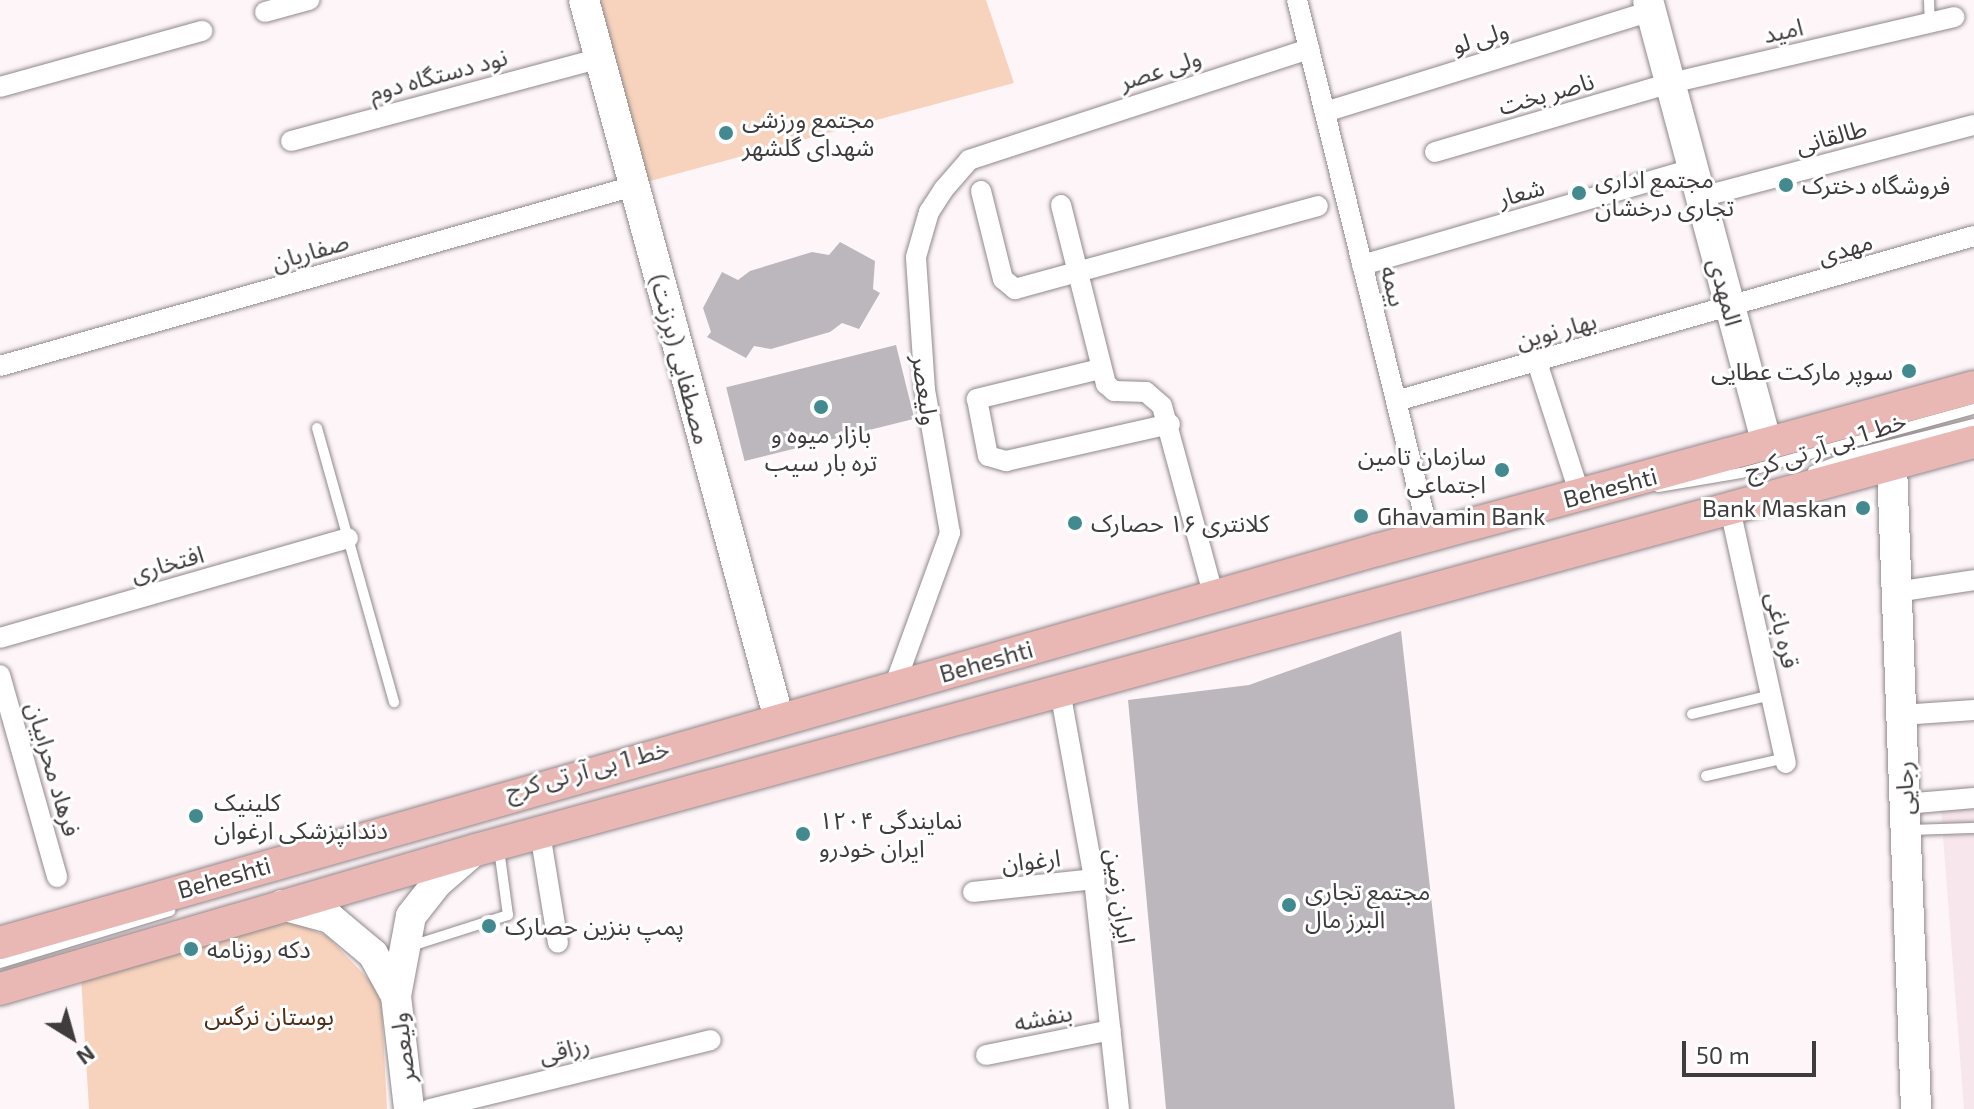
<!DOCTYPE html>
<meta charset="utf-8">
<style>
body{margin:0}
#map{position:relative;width:1974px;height:1109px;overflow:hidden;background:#fef5f8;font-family:"Exo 2","Noto Sans Arabic",sans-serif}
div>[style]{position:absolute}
.built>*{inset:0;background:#f7e7ec}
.green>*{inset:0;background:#f7d3bd}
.building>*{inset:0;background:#bcb7bd;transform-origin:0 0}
.roads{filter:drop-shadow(0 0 2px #90888b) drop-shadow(0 0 2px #90888b)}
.lane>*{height:10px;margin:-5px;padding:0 5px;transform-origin:5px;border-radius:5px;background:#fff}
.street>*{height:20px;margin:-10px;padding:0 10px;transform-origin:10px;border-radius:10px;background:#fff}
.secondary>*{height:30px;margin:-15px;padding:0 15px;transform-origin:15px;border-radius:15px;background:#fff}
.primary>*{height:32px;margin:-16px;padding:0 16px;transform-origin:16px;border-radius:16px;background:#e9b8b4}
.dots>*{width:22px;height:22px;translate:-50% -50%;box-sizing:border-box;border:4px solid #fff;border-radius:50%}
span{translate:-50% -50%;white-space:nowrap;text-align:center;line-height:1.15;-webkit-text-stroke:6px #fff;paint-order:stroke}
.street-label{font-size:24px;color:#3f3c3d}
.poi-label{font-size:24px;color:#3f3c3d}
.left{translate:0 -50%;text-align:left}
.right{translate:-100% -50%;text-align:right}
.park-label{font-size:24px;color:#512f17}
.north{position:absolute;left:32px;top:997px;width:80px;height:80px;-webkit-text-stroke:6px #fff;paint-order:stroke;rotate:143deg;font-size:22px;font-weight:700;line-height:32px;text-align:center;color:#3f3c3d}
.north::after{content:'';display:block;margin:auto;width:28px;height:36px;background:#3f3c3d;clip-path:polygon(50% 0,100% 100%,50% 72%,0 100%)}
.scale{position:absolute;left:1682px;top:1041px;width:134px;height:36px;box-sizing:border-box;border:4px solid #3f3c3d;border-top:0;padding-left:10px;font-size:24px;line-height:28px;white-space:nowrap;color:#3f3c3d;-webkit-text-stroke:6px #fff;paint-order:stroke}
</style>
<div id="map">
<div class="built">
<div style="clip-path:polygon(1974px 808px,1974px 1109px,1964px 1109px,1941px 811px)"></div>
</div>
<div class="green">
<div style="clip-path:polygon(590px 0,986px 0,1014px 83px,639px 184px)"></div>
<div style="clip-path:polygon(278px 916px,327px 936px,381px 992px,387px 1109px,89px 1109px,81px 976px)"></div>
</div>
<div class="building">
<div style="clip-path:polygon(840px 242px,875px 261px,873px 289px,880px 293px,859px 329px,842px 323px,830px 332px,771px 349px,754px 346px,746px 358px,707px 337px,711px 332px,703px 308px,722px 272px,738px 280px,750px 271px,812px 252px,829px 255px)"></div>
<div style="left:896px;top:345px;width:76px;height:175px;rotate:76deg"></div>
<div style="clip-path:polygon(1401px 631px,1455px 1109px,1166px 1109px,1128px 700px,1249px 685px)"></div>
</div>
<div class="roads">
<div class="lane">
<div style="left:1929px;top:0;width:23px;rotate:88deg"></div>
<div style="left:317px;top:428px;width:285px;rotate:74.3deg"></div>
<div style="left:1813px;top:471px;width:48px;rotate:-21.8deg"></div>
<div style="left:1858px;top:453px;width:120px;rotate:-14deg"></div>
<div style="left:1658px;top:487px;width:84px;rotate:-9.6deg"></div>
<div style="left:1741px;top:473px;width:242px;rotate:-15.4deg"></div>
<div style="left:1692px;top:714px;width:81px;rotate:-13.5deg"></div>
<div style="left:1706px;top:776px;width:81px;rotate:-12.8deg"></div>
<div style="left:1907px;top:830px;width:67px;rotate:-1.7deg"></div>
<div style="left:411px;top:946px;width:102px;rotate:-17.7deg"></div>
<div style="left:508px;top:915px;width:67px;rotate:-97.8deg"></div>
<div style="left:0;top:963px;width:178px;rotate:-17deg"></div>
</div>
<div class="street">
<div style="left:1297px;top:0;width:551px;rotate:76.14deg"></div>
<div style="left:265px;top:12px;width:46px;rotate:-15.3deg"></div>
<div style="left:0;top:87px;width:210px;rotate:-15.5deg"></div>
<div style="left:1325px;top:112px;width:341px;rotate:-17.2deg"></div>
<div style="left:291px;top:141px;width:320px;rotate:-15deg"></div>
<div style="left:1435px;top:152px;width:246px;rotate:-16.3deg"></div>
<div style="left:1671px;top:83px;width:291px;rotate:-13.1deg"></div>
<div style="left:981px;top:191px;width:91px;rotate:76deg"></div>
<div style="left:1003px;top:279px;width:16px;rotate:40deg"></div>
<div style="left:1015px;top:289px;width:314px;rotate:-15.3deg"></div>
<div style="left:1701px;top:197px;width:282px;rotate:-14.8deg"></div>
<div style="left:1061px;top:205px;width:185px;rotate:75.9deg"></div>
<div style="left:1106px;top:384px;width:11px;rotate:41deg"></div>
<div style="left:1114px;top:391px;width:32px;rotate:2deg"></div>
<div style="left:1146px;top:392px;width:21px;rotate:41deg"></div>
<div style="left:1162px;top:406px;width:198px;rotate:74.8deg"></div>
<div style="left:1362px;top:265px;width:345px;rotate:-16.2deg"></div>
<div style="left:1537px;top:362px;width:140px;rotate:72.1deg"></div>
<div style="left:0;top:366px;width:659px;rotate:-15.85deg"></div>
<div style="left:1100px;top:369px;width:127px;rotate:166.3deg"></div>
<div style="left:977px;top:399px;width:58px;rotate:79.1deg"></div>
<div style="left:988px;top:456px;width:19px;rotate:16deg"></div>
<div style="left:1006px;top:461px;width:168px;rotate:-12.7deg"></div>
<div style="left:1396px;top:401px;width:601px;rotate:-15.93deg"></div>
<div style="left:1730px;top:509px;width:260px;rotate:77.6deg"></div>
<div style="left:1896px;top:592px;width:79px;rotate:-8.7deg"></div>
<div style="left:0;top:638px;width:362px;rotate:-16deg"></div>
<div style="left:0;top:675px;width:210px;rotate:74.2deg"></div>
<div style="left:894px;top:687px;width:164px;rotate:-70deg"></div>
<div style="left:950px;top:533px;width:145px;rotate:-99.9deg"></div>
<div style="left:925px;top:390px;width:133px;rotate:-93.9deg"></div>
<div style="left:916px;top:257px;width:47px;rotate:-73.9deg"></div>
<div style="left:929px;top:212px;width:27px;rotate:-57deg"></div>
<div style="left:944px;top:189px;width:38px;rotate:-49deg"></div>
<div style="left:969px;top:160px;width:358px;rotate:-18.1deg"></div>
<div style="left:1060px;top:691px;width:191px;rotate:79.7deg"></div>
<div style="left:1094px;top:879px;width:231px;rotate:83.8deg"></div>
<div style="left:1901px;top:715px;width:73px;rotate:-3.9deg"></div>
<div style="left:1904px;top:804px;width:70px;rotate:-4.9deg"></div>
<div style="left:540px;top:833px;width:111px;rotate:80.7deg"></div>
<div style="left:973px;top:892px;width:122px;rotate:-6.1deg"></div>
<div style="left:986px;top:1055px;width:127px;rotate:-11.3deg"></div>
<div style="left:430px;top:1109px;width:289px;rotate:-13.8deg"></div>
</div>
<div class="secondary">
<div style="left:584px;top:0;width:745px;rotate:74.83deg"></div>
<div style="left:1648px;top:0;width:460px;rotate:75deg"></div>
<div style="left:1892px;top:466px;width:643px;rotate:87.86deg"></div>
<div style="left:282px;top:905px;width:50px;rotate:15.2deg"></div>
<div style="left:330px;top:918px;width:56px;rotate:39.9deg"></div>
<div style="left:373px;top:954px;width:48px;rotate:61.3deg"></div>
<div style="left:396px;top:996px;width:114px;rotate:83.4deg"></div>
<div style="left:396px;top:996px;width:81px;rotate:-79.4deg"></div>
<div style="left:411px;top:916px;width:42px;rotate:-51.8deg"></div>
<div style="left:437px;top:883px;width:50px;rotate:-41deg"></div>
</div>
<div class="primary">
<div style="left:0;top:943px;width:1432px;rotate:-15.93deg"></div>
<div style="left:1377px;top:550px;width:619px;rotate:-15.27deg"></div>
<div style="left:0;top:989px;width:496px;rotate:-16.3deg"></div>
<div style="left:476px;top:850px;width:1553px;rotate:-15.24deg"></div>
</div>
</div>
<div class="dots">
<div style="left:726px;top:133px;background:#428a8f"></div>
<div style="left:1786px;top:185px;background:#428a8f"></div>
<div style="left:1579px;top:193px;background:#428a8f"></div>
<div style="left:1909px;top:371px;background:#428a8f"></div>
<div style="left:821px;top:407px;background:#428a8f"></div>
<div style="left:1502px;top:470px;background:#428a8f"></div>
<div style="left:1863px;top:508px;background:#428a8f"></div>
<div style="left:1361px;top:516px;background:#428a8f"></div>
<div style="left:1075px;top:523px;background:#428a8f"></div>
<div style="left:196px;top:816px;background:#428a8f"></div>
<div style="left:803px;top:834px;background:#428a8f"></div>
<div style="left:1289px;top:905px;background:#428a8f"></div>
<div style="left:489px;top:926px;background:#428a8f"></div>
<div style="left:191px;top:949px;background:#428a8f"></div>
</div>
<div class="street-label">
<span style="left:1783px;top:30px;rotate:-13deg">امید</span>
<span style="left:1480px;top:37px;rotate:-17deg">ولی لو</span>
<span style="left:1160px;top:69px;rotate:-18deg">ولی عصر</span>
<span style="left:438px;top:74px;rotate:-15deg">نود دستگاه دوم</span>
<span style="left:1546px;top:93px;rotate:-16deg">ناصر بخت</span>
<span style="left:1831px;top:136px;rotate:-15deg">طالقانی</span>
<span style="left:1521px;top:192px;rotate:-16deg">شعار</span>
<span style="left:1845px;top:248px;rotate:-17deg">مهدی</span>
<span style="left:310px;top:251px;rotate:-16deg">صفاریان</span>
<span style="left:1394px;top:286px;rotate:76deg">بیمه</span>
<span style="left:1726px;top:292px;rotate:75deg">المهدی</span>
<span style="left:1556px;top:330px;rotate:-15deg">بهار نوین</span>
<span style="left:681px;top:359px;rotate:75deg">مصطفایی (برزنت)</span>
<span style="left:926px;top:390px;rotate:82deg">ولیعصر</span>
<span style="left:1825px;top:445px;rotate:-18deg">خط 1 بی آر تی کرج</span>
<span style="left:1610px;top:487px;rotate:-15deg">Beheshti</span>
<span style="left:167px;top:563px;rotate:-16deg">افتخاری</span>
<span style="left:1783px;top:630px;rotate:77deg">قره باغی</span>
<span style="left:986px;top:661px;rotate:-16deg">Beheshti</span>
<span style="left:54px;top:769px;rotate:74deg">فرهاد محرابیان</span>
<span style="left:587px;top:769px;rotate:-15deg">خط 1 بی آر تی کرج</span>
<span style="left:1904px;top:788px;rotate:-92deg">رجایی</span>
<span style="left:1031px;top:860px;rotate:-6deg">ارغوان</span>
<span style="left:224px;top:877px;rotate:-16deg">Beheshti</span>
<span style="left:1121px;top:896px;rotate:82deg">ایران زمین</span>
<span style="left:1043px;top:1017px;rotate:-11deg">بنفشه</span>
<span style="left:402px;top:1048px;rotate:-97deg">ولیعصر</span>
<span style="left:564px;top:1049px;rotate:-14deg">رزاقی</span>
</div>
<div class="poi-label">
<span class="left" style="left:742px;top:133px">مجتمع ورزشی<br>شهدای گلشهر</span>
<span class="left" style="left:1595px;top:193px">مجتمع اداری<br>تجاری درخشان</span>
<span class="left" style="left:1802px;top:185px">فروشگاه دخترک</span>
<span class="right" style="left:1893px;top:371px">سوپر مارکت عطایی</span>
<span style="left:821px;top:448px">بازار میوه و<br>تره بار سیب</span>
<span class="right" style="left:1486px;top:470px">سازمان تامین<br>اجتماعی</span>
<span class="right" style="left:1847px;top:508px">Bank Maskan</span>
<span class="left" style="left:1377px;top:516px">Ghavamin Bank</span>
<span class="left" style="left:1091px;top:523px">کلانتری ۱۶ حصارک</span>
<span class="left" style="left:214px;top:816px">کلینیک<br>دندانپزشکی ارغوان</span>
<span class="left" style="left:819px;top:834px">۱۲۰۴ نمایندگی<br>ایران خودرو</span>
<span class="left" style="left:1305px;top:905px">مجتمع تجاری<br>البرز مال</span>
<span class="left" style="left:505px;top:926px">پمپ بنزین حصارک</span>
<span class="left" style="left:207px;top:949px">دکه روزنامه</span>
</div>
<div class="park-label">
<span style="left:269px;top:1016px">بوستان نرگس</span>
</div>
<div class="north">N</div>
<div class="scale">50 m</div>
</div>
